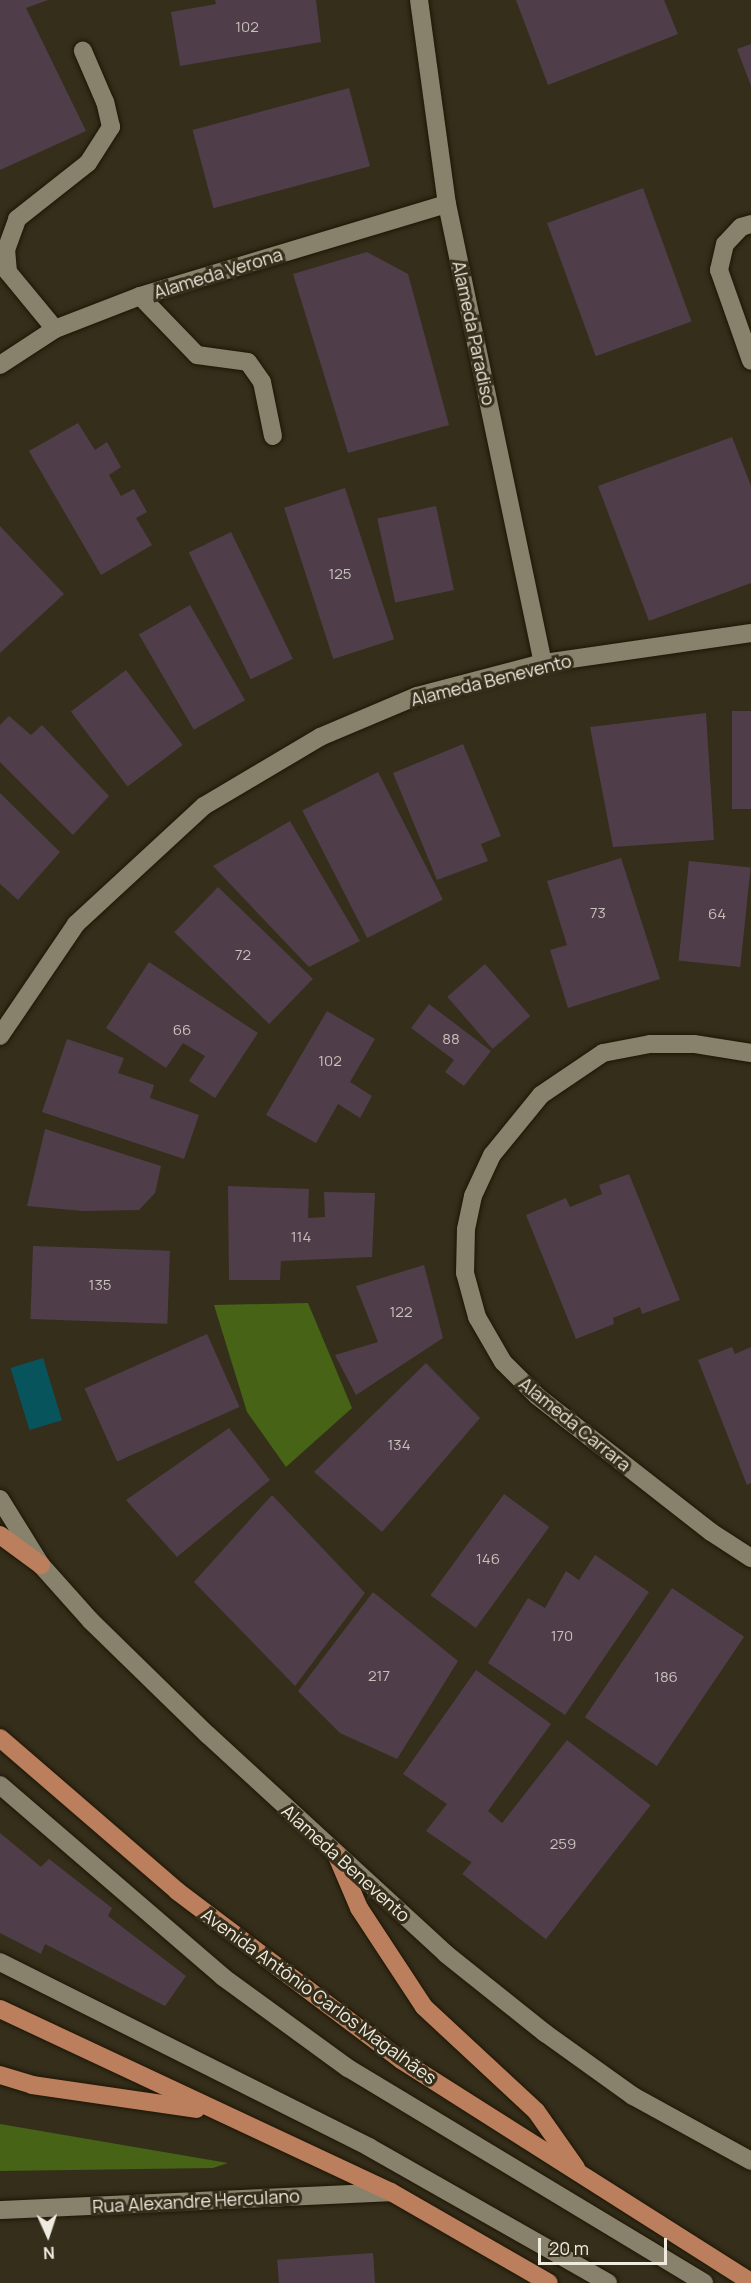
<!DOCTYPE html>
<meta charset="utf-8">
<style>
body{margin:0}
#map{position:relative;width:751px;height:2283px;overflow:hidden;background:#352e1b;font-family:Manrope,sans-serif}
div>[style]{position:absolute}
.green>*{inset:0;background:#466316}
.water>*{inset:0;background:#08545d;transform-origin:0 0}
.building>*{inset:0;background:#503d4a;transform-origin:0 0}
.roads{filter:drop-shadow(0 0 2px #1d1605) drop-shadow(0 0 2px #1d1605)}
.lane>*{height:18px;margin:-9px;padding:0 9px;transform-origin:9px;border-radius:9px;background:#88816b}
.street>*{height:18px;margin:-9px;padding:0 9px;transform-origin:9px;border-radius:9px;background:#88816b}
.secondary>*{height:18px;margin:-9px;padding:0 9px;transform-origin:9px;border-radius:9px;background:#88816b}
.primary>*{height:18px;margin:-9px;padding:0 9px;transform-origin:9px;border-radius:9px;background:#bb7f5d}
span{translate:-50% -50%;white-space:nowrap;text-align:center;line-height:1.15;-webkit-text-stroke:6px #352e1b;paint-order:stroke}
.number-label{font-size:15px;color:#c7c0ba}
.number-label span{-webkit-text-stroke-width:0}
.street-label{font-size:18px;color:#efebdf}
.north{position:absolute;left:18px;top:2205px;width:60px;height:60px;-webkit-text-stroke:4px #352e1b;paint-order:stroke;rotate:177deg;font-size:16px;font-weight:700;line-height:24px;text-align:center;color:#efebdf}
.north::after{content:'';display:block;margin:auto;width:21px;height:27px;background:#efebdf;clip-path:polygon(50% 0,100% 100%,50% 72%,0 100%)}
.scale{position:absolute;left:538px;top:2238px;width:129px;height:27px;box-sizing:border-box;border:3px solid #efebdf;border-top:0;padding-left:8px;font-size:18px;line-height:21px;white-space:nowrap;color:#efebdf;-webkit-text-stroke:4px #352e1b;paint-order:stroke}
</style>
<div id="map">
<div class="green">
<div style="clip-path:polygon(308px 1303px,352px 1408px,286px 1467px,247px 1412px,214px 1305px)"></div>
<div style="clip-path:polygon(0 2124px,228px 2163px,213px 2168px,0 2171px)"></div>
</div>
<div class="water">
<div style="left:43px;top:1358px;width:65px;height:34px;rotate:73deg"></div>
</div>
<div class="building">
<div style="clip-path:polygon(0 0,48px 0,26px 8px,86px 131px,0 170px)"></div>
<div style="clip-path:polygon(215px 0,316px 0,321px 42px,180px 66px,171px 12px,216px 4px)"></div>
<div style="clip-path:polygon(516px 0,664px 0,678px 34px,548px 85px)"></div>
<div style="clip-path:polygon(751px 44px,751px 86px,737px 49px)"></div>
<div style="left:349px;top:88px;width:81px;height:162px;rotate:75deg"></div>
<div style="left:643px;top:188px;width:142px;height:102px;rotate:70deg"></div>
<div style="clip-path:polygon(367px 252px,408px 274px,449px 425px,348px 453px,293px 274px)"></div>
<div style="clip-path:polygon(78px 423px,95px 450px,107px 442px,121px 467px,109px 475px,121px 496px,134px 489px,147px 512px,136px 518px,152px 545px,101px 575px,29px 451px)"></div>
<div style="clip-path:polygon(732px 437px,751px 486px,751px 583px,649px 621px,598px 486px)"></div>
<div style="left:345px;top:488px;width:159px;height:64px;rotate:72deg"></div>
<div style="left:436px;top:506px;width:86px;height:60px;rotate:78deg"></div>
<div style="clip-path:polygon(0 526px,64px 594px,0 653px)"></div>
<div style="left:231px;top:532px;width:141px;height:47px;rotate:64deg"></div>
<div style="left:190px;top:605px;width:110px;height:59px;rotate:60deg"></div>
<div style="left:126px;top:670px;width:94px;height:69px;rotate:53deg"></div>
<div style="left:732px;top:711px;width:19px;height:98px"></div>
<div style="clip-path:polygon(706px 713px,714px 840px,613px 847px,590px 727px)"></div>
<div style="clip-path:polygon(9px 716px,31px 735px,42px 725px,109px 796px,73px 835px,0 762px,0 725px)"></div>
<div style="clip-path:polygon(463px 744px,501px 836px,481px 844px,488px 861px,437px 880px,393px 773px)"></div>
<div style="left:378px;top:772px;width:143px;height:85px;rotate:63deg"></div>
<div style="clip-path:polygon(0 793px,60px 852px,18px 900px,0 884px)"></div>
<div style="clip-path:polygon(290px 821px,360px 941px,309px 967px,213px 866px)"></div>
<div style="clip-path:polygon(621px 858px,660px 979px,568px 1008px,550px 950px,567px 945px,547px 881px)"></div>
<div style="left:689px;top:861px;width:62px;height:100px;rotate:6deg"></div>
<div style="left:218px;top:887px;width:132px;height:63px;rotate:44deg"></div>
<div style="clip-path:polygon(149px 962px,258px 1033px,215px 1098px,189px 1081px,205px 1056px,183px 1043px,166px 1068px,106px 1028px)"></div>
<div style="left:485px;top:964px;width:69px;height:50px;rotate:49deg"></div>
<div style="clip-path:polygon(429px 1004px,491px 1051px,464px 1086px,445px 1072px,454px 1060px,411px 1028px)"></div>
<div style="clip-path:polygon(327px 1011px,375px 1039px,350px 1082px,372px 1096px,360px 1118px,338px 1104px,316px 1143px,266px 1115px)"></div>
<div style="clip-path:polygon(67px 1039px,124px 1058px,118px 1073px,154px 1085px,150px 1098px,199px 1115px,184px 1159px,42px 1112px)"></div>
<div style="clip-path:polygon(45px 1129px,161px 1166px,155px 1193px,139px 1210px,83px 1211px,27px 1206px)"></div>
<div style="clip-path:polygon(629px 1174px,680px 1300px,642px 1314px,640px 1307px,613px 1318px,614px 1324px,576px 1339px,526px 1215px,566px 1198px,570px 1207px,602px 1194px,599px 1185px)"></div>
<div style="clip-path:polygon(228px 1186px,309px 1189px,308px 1218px,325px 1217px,324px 1192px,375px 1193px,372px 1257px,281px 1261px,280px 1280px,229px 1280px)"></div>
<div style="left:33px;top:1246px;width:137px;height:73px;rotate:2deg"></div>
<div style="clip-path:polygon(424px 1265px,443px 1338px,356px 1395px,335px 1355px,378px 1342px,356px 1286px)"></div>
<div style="left:207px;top:1334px;width:80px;height:134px;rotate:66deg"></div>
<div style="clip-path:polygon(732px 1347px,735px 1354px,751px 1347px,751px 1483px,747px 1485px,698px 1360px)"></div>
<div style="clip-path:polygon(426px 1363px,480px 1418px,382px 1532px,314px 1472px)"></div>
<div style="clip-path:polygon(229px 1428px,270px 1480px,177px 1557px,126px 1500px)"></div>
<div style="left:504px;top:1494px;width:56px;height:125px;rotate:36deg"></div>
<div style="clip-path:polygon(272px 1495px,365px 1593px,295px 1686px,194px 1582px)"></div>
<div style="clip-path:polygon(595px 1555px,649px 1592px,565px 1715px,488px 1663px,528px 1598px,545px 1608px,566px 1571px,579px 1580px)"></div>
<div style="left:672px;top:1588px;width:87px;height:156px;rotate:34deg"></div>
<div style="clip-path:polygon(373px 1592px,458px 1661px,397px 1759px,340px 1733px,298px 1691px)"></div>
<div style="clip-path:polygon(476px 1670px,551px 1724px,488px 1811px,503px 1824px,474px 1864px,426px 1831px,447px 1804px,403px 1774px)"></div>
<div style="left:567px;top:1740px;width:106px;height:170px;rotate:38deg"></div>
<div style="clip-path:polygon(0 1833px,41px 1867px,49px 1859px,112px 1908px,108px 1916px,186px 1976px,165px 2006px,45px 1944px,41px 1954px,0 1933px)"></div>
<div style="left:373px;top:2253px;width:30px;height:96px;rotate:86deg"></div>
</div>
<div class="roads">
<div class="lane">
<div style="left:751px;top:224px;width:10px;rotate:163deg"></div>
<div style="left:741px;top:227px;width:23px;rotate:133deg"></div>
<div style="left:725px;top:244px;width:27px;rotate:103deg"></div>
<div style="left:719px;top:270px;width:96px;rotate:70.6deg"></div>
<div style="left:140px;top:296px;width:82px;rotate:46deg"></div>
<div style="left:197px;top:355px;width:51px;rotate:7.8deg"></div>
<div style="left:248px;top:362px;width:24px;rotate:55deg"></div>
<div style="left:262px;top:382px;width:55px;rotate:78.5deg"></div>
<div style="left:55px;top:329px;width:74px;rotate:-129.5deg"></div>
<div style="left:8px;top:272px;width:22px;rotate:-95deg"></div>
<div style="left:6px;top:250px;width:33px;rotate:-70deg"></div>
<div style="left:17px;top:219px;width:90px;rotate:-38.3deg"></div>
<div style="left:88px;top:163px;width:43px;rotate:-57.4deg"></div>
<div style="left:111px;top:127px;width:26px;rotate:-103deg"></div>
<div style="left:105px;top:102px;width:56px;rotate:-113.3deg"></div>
<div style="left:0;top:1785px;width:294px;rotate:40.7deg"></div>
<div style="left:223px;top:1977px;width:155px;rotate:36.1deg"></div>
<div style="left:348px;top:2068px;width:416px;rotate:31.1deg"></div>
<div style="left:0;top:1962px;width:413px;rotate:26.6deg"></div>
<div style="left:369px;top:2147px;width:275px;rotate:29.6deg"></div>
</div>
<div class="street">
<div style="left:419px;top:0;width:206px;rotate:82.2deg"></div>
<div style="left:447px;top:204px;width:469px;rotate:78.2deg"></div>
<div style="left:0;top:365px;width:66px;rotate:-33.2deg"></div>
<div style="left:55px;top:329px;width:91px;rotate:-21.2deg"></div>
<div style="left:140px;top:296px;width:320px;rotate:-16.7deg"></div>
<div style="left:751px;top:1053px;width:58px;rotate:-171deg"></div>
<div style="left:694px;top:1044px;width:44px;rotate:180deg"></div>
<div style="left:650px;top:1044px;width:48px;rotate:169.2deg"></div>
<div style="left:603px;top:1053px;width:75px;rotate:145.9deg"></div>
<div style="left:541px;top:1095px;width:77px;rotate:129.2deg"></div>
<div style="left:492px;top:1155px;width:45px;rotate:114.9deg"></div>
<div style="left:473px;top:1196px;width:34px;rotate:102deg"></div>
<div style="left:466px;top:1229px;width:44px;rotate:91.3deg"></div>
<div style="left:465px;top:1273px;width:46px;rotate:74.7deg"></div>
<div style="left:477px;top:1317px;width:52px;rotate:60deg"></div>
<div style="left:503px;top:1362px;width:48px;rotate:45deg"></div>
<div style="left:537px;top:1396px;width:221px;rotate:38deg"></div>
<div style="left:711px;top:1532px;width:48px;rotate:33deg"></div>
<div style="left:0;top:2210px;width:391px;rotate:-2.6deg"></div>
</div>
<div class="secondary">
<div style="left:0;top:1036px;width:135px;rotate:-55.8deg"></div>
<div style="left:76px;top:924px;width:174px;rotate:-42.7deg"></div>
<div style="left:204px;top:806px;width:135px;rotate:-30.7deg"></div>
<div style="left:320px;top:737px;width:105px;rotate:-22.9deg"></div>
<div style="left:417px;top:696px;width:130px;rotate:-14.7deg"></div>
<div style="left:543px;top:663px;width:210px;rotate:-8.2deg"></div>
<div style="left:0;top:1499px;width:78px;rotate:58.2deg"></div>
<div style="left:41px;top:1565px;width:75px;rotate:48.2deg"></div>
<div style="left:91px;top:1621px;width:163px;rotate:44.3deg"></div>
<div style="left:208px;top:1735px;width:323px;rotate:42.6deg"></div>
<div style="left:446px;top:1954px;width:127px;rotate:38.6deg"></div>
<div style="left:545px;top:2033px;width:108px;rotate:35.6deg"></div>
<div style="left:633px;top:2096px;width:135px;rotate:28.8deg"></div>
</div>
<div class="primary">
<div style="left:0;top:1535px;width:51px;rotate:36.2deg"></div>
<div style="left:0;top:1738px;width:234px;rotate:40.8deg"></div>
<div style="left:177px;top:1891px;width:281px;rotate:37deg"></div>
<div style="left:401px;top:2060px;width:414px;rotate:32.4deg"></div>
<div style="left:336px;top:1854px;width:59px;rotate:66.9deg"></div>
<div style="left:359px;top:1908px;width:118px;rotate:56.7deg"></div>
<div style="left:424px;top:2007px;width:153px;rotate:42.9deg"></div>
<div style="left:536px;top:2111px;width:70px;rotate:54.9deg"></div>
<div style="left:0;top:2009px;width:432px;rotate:25.1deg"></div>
<div style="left:391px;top:2192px;width:182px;rotate:29.9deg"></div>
<div style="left:0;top:2075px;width:34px;rotate:17deg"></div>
<div style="left:32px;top:2085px;width:166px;rotate:8.3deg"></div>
</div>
</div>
<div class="number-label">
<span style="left:247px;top:27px">102</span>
<span style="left:340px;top:574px">125</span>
<span style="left:598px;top:913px">73</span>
<span style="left:717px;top:914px">64</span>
<span style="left:243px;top:955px">72</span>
<span style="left:182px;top:1030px">66</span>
<span style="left:451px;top:1039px">88</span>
<span style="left:330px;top:1061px">102</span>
<span style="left:301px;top:1237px">114</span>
<span style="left:100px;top:1285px">135</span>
<span style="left:401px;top:1312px">122</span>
<span style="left:399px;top:1445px">134</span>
<span style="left:488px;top:1559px">146</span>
<span style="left:562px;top:1636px">170</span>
<span style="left:379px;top:1676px">217</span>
<span style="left:666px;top:1677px">186</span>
<span style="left:563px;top:1844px">259</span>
</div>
<div class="street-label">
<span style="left:218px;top:273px;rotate:-17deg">Alameda Verona</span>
<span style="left:474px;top:333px;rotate:78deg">Alameda Paradiso</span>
<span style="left:491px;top:680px;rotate:-14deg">Alameda Benevento</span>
<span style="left:575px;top:1424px;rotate:39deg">Alameda Carrara</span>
<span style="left:346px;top:1863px;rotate:42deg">Alameda Benevento</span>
<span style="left:319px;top:1996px;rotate:36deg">Avenida Antônio Carlos Magalhães</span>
<span style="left:196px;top:2201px;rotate:-3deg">Rua Alexandre Herculano</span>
</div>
<div class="north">N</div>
<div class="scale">20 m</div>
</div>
